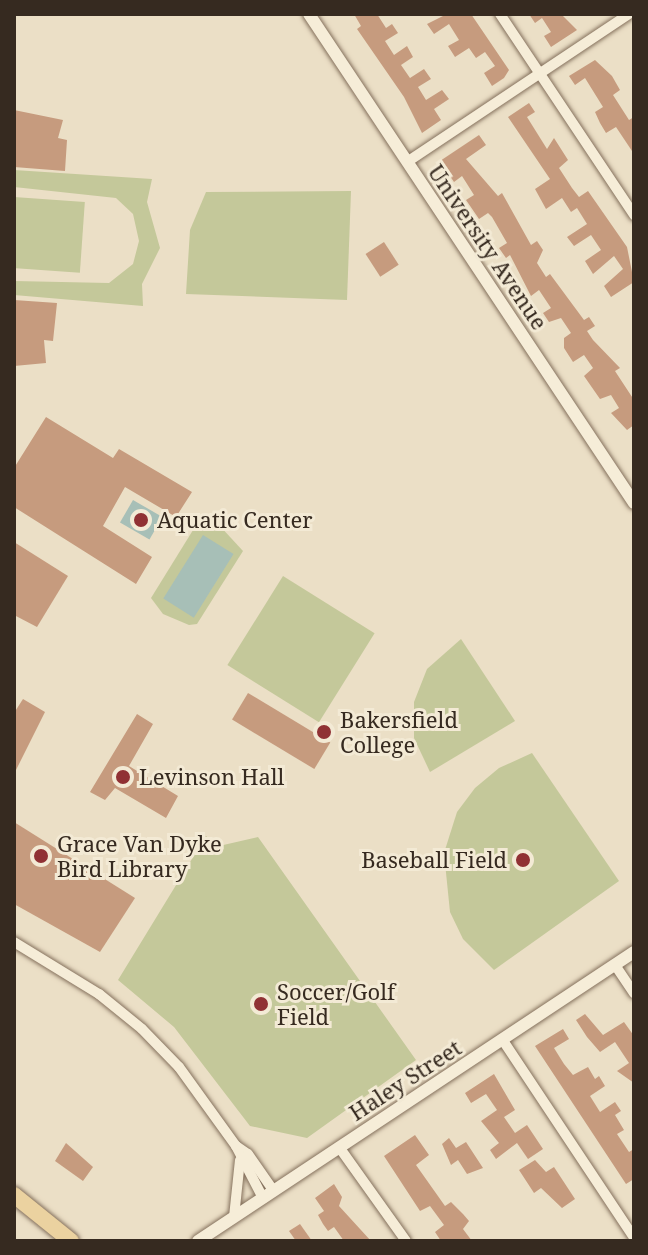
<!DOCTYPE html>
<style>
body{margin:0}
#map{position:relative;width:648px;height:1255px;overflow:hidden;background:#ebdfc6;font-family:"Noto Serif",serif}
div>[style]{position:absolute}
.green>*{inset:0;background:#c4c89a;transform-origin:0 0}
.water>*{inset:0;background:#a7bfb7;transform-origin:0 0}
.building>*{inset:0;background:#c69b7e;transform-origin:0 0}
.roads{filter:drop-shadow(0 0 2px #85715d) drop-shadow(0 0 2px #85715d)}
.minor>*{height:10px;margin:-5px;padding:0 5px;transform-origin:5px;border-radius:5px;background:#f6edd8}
.tertiary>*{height:12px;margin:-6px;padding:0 6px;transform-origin:6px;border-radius:6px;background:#f6edd8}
.primary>*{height:16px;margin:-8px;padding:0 8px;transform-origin:8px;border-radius:8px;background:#ebd2a0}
.dots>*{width:22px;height:22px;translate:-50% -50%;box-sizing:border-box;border:4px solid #f3ead5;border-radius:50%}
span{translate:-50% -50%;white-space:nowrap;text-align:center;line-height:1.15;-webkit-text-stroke:6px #f3ead5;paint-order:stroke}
.street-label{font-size:22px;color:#362a20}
.poi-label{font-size:22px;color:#362a20}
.left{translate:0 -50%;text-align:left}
.right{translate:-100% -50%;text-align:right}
.frame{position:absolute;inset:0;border:16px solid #362a20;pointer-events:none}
</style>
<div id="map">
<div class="green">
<div style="clip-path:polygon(14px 170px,152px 179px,147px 202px,160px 248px,142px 284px,143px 306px,14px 295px,14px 281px,109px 283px,133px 264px,139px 241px,133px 214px,116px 198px,14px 187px)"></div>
<div style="clip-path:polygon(351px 191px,347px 300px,186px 294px,190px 230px,206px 192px)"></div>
<div style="left:14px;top:197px;width:71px;height:71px;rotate:4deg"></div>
<div style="clip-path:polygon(198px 522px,219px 525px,243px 551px,197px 624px,189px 625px,163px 614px,151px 598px)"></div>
<div style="left:283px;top:576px;width:108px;height:105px;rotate:32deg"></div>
<div style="clip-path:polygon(461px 639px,515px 721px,430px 772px,414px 738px,414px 702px,427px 669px)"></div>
<div style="clip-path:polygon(532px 753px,619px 881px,494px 970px,463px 939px,450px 912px,444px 853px,457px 812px,475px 788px,499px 768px)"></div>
<div style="clip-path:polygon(206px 836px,219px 846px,258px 837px,416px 1060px,307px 1138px,250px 1126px,174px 1027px,118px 980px)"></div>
</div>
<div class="water">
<div style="left:133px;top:500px;width:34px;height:26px;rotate:30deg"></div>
<div style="left:203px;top:535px;width:36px;height:75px;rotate:32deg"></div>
</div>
<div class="building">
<div style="clip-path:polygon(354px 14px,377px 14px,386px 28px,392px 24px,398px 33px,385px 41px,394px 55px,407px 46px,413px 57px,401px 65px,410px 78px,424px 69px,431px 79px,418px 87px,426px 100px,442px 90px,449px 99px,434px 109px,441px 120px,422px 133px,404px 97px,357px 29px,361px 26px)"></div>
<div style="clip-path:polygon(447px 14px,471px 14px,509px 70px,504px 78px,492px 86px,484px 73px,495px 66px,485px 52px,476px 58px,469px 48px,455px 57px,448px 46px,459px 40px,449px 24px,434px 34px,427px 24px)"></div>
<div style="clip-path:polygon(529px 14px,561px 14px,577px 30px,551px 47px,544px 36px,551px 32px,542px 18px,535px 23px)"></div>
<div style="clip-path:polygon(595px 60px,612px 76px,620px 90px,613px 95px,629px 120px,634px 117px,634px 154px,616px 127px,606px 133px,600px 123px,595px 112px,603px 107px,585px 78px,575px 85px,569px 76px)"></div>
<div style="clip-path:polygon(529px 103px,535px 112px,527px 117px,547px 149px,554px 138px,568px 160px,559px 168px,572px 188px,579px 197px,588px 191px,627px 247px,634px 282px,611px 297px,604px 286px,623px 269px,614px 256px,593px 274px,585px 261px,601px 250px,591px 235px,574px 246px,567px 237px,587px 224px,577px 208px,571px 212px,562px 198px,546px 209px,535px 189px,550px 179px,508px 117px)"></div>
<div style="clip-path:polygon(14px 110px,63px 120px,58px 138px,67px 140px,65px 171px,14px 167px)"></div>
<div style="clip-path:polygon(479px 135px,486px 145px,466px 159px,498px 196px,502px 193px,531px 245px,537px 241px,543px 250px,537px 263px,546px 277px,550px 274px,584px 320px,589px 317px,595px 326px,587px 331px,593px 340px,620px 368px,615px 371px,634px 400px,634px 425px,627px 430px,611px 413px,619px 408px,611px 395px,600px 399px,584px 376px,593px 368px,584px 355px,573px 362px,564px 348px,564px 338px,571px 333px,561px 318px,549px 322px,543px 313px,551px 308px,539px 290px,531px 296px,510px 255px,506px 258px,499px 248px,507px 243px,492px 217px,488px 213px,479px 219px,466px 200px,474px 195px,462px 176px,454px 182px,440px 161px)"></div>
<div style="left:384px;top:242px;width:27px;height:22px;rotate:57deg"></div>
<div style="clip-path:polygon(14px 300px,57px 303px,53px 341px,44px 340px,46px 363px,14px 366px)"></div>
<div style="clip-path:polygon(46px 417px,113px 458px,119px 449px,192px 492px,176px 517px,125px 487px,103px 526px,152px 557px,136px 584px,14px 507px,14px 468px)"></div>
<div style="clip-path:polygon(14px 542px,68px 576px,37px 627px,14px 615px)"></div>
<div style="left:248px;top:693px;width:96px;height:31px;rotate:31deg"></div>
<div style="clip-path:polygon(23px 699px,45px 712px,14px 774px,14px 713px)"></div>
<div style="clip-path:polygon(137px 714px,153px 724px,129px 766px,178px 796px,166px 818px,115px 788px,105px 800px,90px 792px)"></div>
<div style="clip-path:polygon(14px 822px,135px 898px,100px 952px,14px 904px)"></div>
<div style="clip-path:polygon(585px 1014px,603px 1035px,624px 1022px,634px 1036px,634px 1083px,617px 1071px,629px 1063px,615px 1042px,600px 1052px,587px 1037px,576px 1020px)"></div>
<div style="clip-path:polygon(563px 1029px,569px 1039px,554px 1048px,564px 1064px,573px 1075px,588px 1067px,595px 1079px,599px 1076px,605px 1086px,590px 1096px,600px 1112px,615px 1102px,621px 1111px,615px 1115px,624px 1130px,617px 1134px,629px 1152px,634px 1149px,634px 1179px,626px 1184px,535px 1046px)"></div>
<div style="clip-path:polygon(494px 1074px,515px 1110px,504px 1117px,515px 1133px,527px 1125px,543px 1149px,528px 1159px,517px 1143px,496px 1159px,490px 1150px,499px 1143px,481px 1121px,497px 1110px,486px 1094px,471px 1103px,465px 1093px)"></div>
<div style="clip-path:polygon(415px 1135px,429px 1155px,416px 1165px,445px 1206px,451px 1202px,463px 1214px,469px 1221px,463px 1229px,472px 1241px,441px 1241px,435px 1232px,444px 1225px,430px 1206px,420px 1211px,384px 1156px)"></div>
<div style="clip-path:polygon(449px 1138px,456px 1148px,466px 1142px,483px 1168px,467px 1174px,458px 1160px,451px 1165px,442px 1144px)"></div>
<div style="clip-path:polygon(66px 1143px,93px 1167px,83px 1181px,55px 1161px)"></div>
<div style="clip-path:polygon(535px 1160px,546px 1172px,554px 1167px,575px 1199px,562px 1208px,541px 1188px,534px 1193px,519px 1170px)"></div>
<div style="clip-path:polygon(334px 1184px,342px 1197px,339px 1206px,371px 1241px,344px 1241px,334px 1227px,328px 1231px,323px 1224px,318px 1215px,324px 1211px,315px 1198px)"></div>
<div style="clip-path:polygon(300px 1224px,312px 1241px,296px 1241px,289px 1231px)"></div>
</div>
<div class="roads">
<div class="minor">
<div style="left:500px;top:14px;width:242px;rotate:56.3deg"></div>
<div style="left:407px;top:162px;width:267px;rotate:-33.7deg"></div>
<div style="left:14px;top:942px;width:100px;rotate:31.5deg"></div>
<div style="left:99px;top:994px;width:55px;rotate:39.1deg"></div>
<div style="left:142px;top:1029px;width:53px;rotate:45.8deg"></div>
<div style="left:179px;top:1067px;width:97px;rotate:54.2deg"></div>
<div style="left:236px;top:1146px;width:59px;rotate:62.6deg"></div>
<div style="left:615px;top:965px;width:34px;rotate:56deg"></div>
<div style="left:502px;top:1039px;width:239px;rotate:56.4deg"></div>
<div style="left:236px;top:1146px;width:14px;rotate:34deg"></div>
<div style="left:248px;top:1154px;width:44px;rotate:55.2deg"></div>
<div style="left:339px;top:1147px;width:115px;rotate:54.5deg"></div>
<div style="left:234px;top:1217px;width:57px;rotate:-84deg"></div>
</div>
<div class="tertiary">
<div style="left:309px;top:14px;width:587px;rotate:56.39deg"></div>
<div style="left:198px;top:1241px;width:523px;rotate:-33.54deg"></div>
</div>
<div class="primary">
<div style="left:14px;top:1195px;width:73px;rotate:38.9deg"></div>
</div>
</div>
<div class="dots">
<div style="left:141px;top:520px;background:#903134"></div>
<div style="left:324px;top:732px;background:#903134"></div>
<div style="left:123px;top:777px;background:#903134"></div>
<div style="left:41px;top:856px;background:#903134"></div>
<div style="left:523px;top:860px;background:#903134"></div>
<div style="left:261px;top:1004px;background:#903134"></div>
</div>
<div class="street-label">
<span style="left:488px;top:247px;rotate:56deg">University Avenue</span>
<span style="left:405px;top:1080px;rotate:-33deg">Haley Street</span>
</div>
<div class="poi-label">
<span class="left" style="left:157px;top:520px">Aquatic Center</span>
<span class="left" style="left:340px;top:732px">Bakersfield<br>College</span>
<span class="left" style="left:139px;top:777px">Levinson Hall</span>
<span class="left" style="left:57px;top:856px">Grace Van Dyke<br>Bird Library</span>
<span class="right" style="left:507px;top:860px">Baseball Field</span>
<span class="left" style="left:277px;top:1004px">Soccer/Golf<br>Field</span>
</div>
<div class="frame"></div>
</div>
